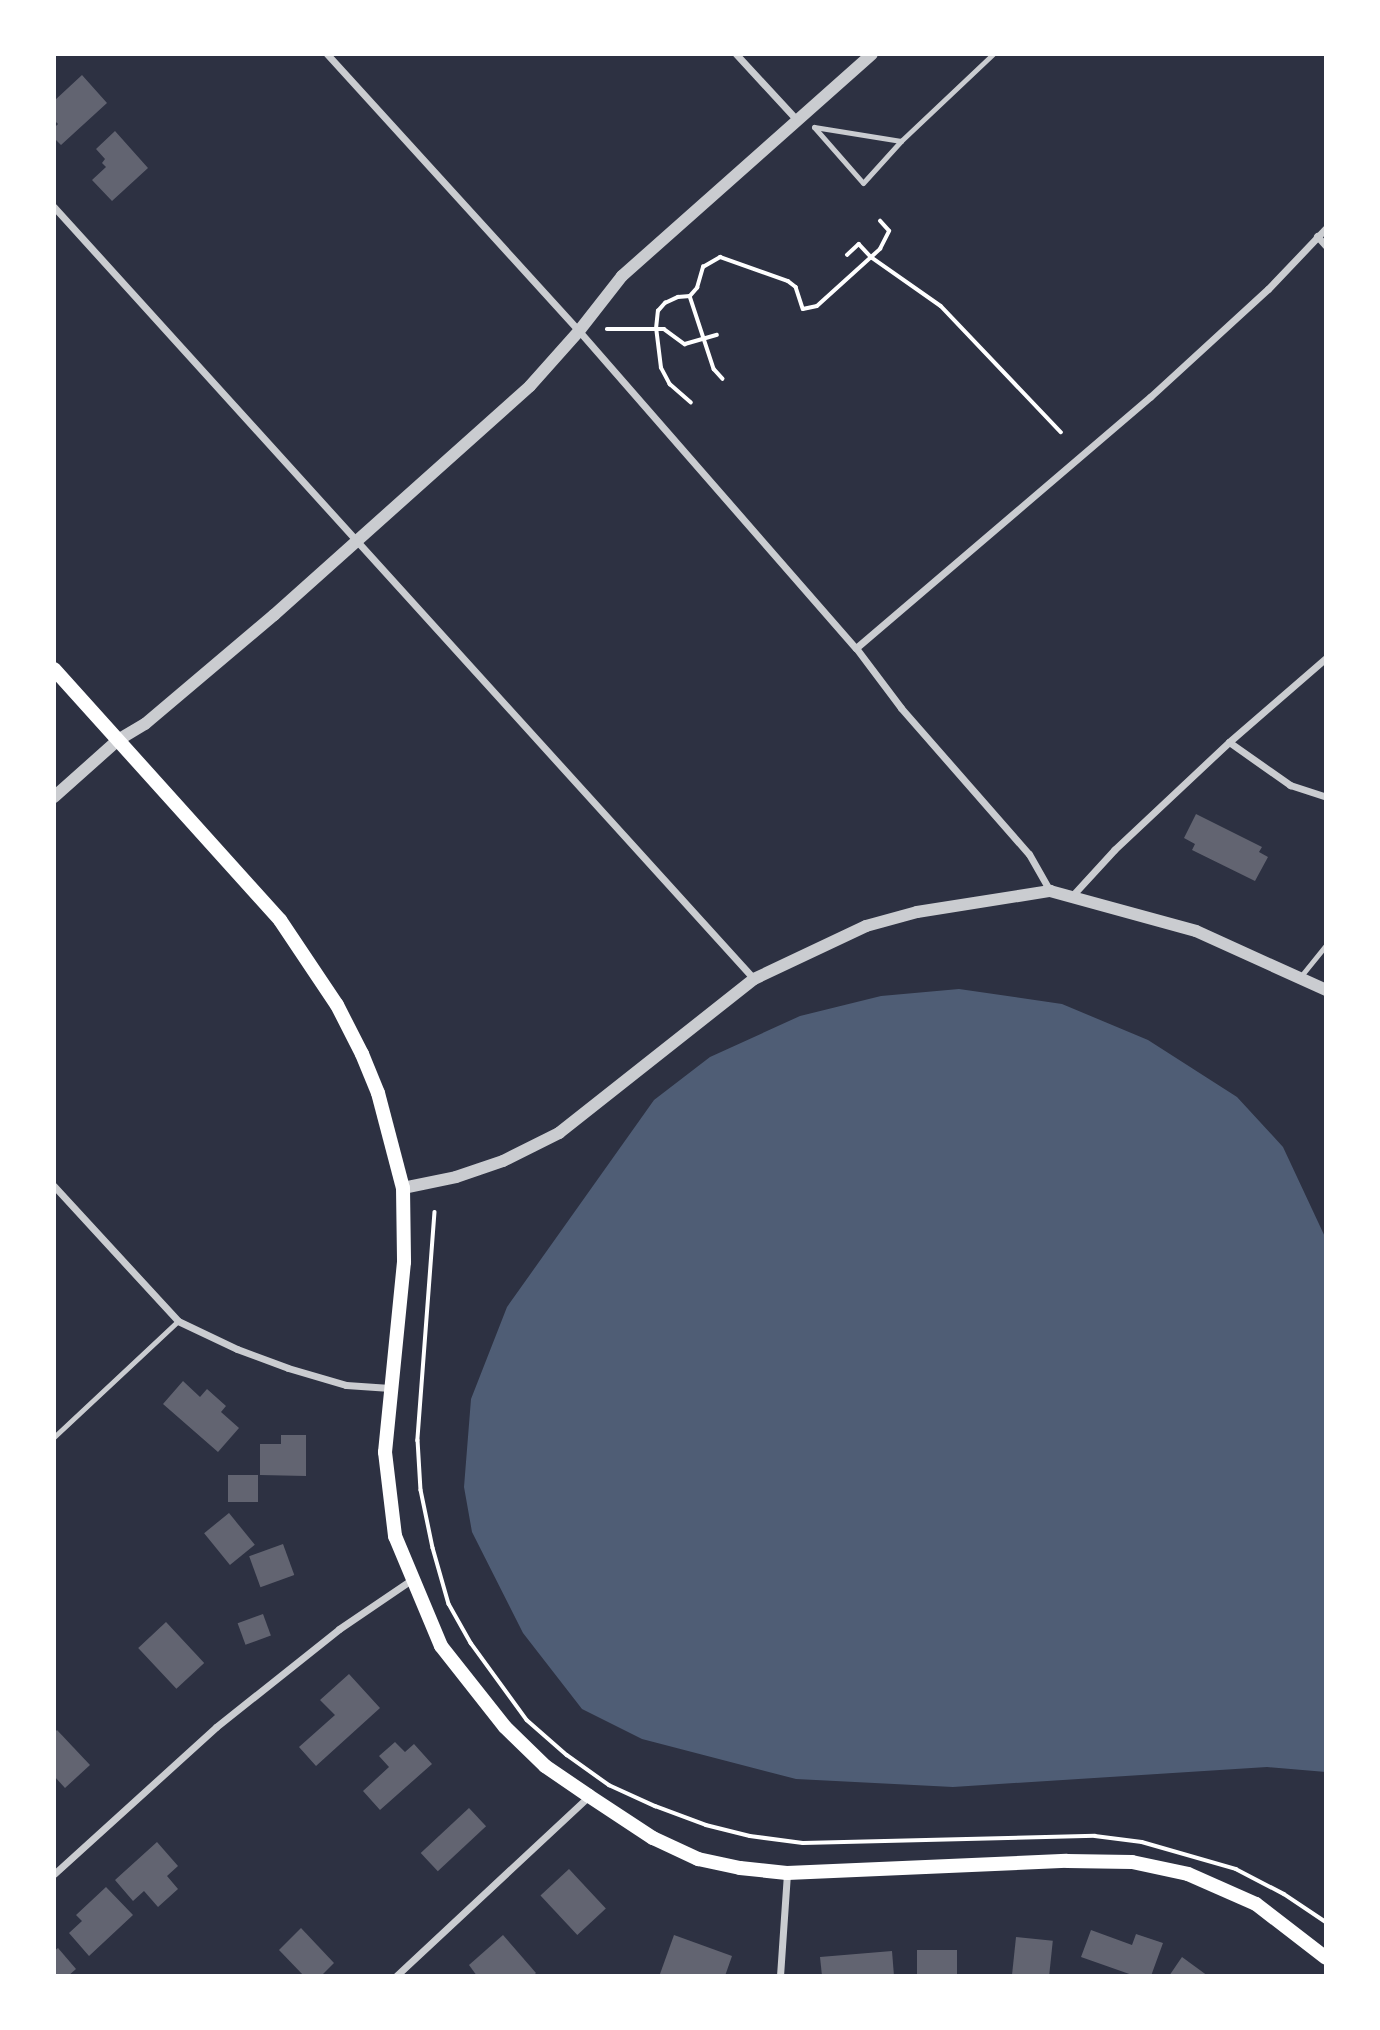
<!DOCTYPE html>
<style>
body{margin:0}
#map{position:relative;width:1380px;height:2030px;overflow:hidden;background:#2d3142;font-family:"Work Sans",sans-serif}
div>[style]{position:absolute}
.water>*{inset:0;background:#4f5d75}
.building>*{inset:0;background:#626471;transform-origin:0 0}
.path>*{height:3.5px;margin:-1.75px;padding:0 1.75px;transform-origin:1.75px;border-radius:1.75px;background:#fff}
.service>*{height:5px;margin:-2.5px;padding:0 2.5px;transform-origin:2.5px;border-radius:2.5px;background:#caccd0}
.minor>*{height:7px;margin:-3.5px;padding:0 3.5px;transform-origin:3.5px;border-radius:3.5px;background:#caccd0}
.tertiary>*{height:12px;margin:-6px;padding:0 6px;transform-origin:6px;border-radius:6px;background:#caccd0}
.secondary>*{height:14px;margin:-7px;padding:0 7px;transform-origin:7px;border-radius:7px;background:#fff}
span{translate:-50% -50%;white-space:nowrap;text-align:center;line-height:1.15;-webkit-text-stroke:5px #fff;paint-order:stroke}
.frame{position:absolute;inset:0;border:56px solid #fff;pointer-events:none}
</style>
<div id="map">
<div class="water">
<div style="clip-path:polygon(959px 989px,1062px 1004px,1148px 1040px,1237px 1097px,1283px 1147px,1326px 1239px,1326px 1772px,1267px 1767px,953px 1787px,796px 1779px,642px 1739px,582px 1709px,523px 1633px,472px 1532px,464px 1487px,471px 1399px,507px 1307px,654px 1100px,710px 1057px,800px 1016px,881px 996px)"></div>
</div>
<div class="building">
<div style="clip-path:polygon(82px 75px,107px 103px,61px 145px,54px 138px,54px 128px,58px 124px,54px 120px,54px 101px)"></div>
<div style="clip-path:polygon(115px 131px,148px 168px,112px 201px,92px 180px,106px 167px,102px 163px,105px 159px,96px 149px)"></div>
<div style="clip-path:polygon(1196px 814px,1262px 847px,1259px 852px,1268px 857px,1255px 881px,1192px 850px,1195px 844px,1184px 838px)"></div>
<div style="clip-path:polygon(183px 1381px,200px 1397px,207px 1389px,226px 1406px,221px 1412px,239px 1428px,218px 1452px,163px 1404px)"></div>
<div style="clip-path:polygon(281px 1435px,306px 1435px,306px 1476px,260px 1475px,260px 1444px,281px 1444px)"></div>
<div style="left:228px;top:1475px;width:30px;height:27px"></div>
<div style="left:229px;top:1513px;width:41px;height:32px;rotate:51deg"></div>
<div style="left:283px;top:1544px;width:33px;height:36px;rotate:70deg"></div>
<div style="left:263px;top:1614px;width:23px;height:27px;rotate:70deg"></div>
<div style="left:166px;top:1622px;width:56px;height:38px;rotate:47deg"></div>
<div style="clip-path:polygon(349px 1674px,380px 1708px,316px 1766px,299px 1747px,335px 1715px,320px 1700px)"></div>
<div style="clip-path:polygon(57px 1730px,90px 1765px,65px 1788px,54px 1776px,54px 1733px)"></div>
<div style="clip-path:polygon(395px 1742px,405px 1752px,414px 1744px,432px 1764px,380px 1810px,363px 1791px,389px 1767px,379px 1756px)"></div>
<div style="left:469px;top:1808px;width:25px;height:66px;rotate:47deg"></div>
<div style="clip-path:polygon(157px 1842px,178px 1866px,167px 1876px,178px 1889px,158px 1907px,144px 1891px,133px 1901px,115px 1880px)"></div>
<div style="left:569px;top:1869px;width:54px;height:39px;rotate:47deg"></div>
<div style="clip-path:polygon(106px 1887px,133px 1915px,89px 1956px,69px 1933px,82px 1921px,76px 1915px)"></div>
<div style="clip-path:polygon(301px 1928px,334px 1963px,321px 1976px,304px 1976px,279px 1950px)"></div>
<div style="clip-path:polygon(1091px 1930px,1132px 1945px,1136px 1934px,1163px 1943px,1151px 1976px,1135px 1976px,1081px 1957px)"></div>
<div style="clip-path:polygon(503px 1935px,536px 1973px,533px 1976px,477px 1976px,469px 1965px)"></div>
<div style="clip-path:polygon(674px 1935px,732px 1956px,725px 1976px,660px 1974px)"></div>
<div style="left:1016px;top:1937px;width:37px;height:39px;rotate:6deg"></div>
<div style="clip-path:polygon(58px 1948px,76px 1969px,68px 1976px,54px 1976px,54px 1951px)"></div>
<div style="left:917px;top:1950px;width:40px;height:26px"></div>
<div style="clip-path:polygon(892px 1951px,894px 1976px,822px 1976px,820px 1957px)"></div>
<div style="clip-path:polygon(1182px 1957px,1208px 1976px,1169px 1976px)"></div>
</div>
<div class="path">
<div style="left:847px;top:255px;width:16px;rotate:-43deg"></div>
<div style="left:859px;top:244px;width:18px;rotate:47deg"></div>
<div style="left:871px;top:257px;width:85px;rotate:35deg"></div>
<div style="left:941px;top:306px;width:174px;rotate:46.4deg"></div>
<div style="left:690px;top:296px;width:77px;rotate:71.8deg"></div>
<div style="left:714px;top:369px;width:13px;rotate:48deg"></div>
<div style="left:607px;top:329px;width:57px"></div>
<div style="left:664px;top:329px;width:26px;rotate:36deg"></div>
<div style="left:685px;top:344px;width:33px;rotate:-16deg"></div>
<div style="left:691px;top:403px;width:28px;rotate:-139deg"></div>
<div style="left:670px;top:385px;width:19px;rotate:-118deg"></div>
<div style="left:661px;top:368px;width:39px;rotate:-97deg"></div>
<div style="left:656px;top:329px;width:18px;rotate:-84deg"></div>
<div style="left:658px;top:311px;width:11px;rotate:-49deg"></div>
<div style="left:665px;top:303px;width:14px;rotate:-25deg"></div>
<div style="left:678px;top:297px;width:12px;rotate:-5deg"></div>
<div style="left:690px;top:296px;width:11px;rotate:-49deg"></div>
<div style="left:697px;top:288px;width:22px;rotate:-74deg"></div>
<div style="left:703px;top:267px;width:20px;rotate:-30deg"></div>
<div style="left:720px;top:257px;width:72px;rotate:19.4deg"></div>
<div style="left:788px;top:281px;width:10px;rotate:37deg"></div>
<div style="left:796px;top:287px;width:23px;rotate:72deg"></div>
<div style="left:803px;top:309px;width:14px;rotate:-12deg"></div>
<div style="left:817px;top:306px;width:85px;rotate:-42.1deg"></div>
<div style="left:880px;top:249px;width:20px;rotate:-63deg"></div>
<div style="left:889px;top:231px;width:13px;rotate:-132deg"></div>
<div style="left:435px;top:1212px;width:229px;rotate:94.3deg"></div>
<div style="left:418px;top:1440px;width:50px;rotate:86.6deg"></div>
<div style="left:421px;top:1490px;width:59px;rotate:78.3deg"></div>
<div style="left:433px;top:1548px;width:58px;rotate:74.1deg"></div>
<div style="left:449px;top:1604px;width:45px;rotate:60.6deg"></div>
<div style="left:471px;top:1643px;width:95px;rotate:54deg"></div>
<div style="left:527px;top:1720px;width:53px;rotate:41.2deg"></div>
<div style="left:567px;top:1755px;width:52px;rotate:35.5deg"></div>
<div style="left:609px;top:1785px;width:51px;rotate:24.5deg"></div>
<div style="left:655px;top:1806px;width:54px;rotate:20.4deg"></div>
<div style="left:706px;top:1825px;width:45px;rotate:14deg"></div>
<div style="left:750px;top:1836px;width:53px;rotate:7.5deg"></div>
<div style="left:803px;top:1843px;width:292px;rotate:-1.4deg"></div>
<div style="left:1095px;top:1836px;width:47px;rotate:7.3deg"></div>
<div style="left:1142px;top:1842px;width:98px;rotate:16deg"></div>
<div style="left:1236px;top:1869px;width:54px;rotate:27.5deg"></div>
<div style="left:1284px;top:1894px;width:50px;rotate:33.7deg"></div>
</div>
<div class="service">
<div style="left:901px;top:141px;width:88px;rotate:-170.9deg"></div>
<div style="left:814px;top:127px;width:74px;rotate:48.8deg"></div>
<div style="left:863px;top:183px;width:57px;rotate:-47.9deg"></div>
<div style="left:901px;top:141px;width:127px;rotate:-43.4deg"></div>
<div style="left:1301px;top:976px;width:40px;rotate:-51deg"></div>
<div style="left:54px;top:1437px;width:170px;rotate:-43.1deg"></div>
</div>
<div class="minor">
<div style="left:327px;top:54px;width:374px;rotate:47.7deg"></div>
<div style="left:579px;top:331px;width:421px;rotate:48.9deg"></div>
<div style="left:856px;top:648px;width:75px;rotate:53.1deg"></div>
<div style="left:901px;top:708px;width:194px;rotate:48.8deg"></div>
<div style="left:1029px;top:854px;width:43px;rotate:60.4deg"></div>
<div style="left:736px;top:54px;width:90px;rotate:47.3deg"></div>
<div style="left:54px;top:207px;width:1042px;rotate:47.8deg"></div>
<div style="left:1317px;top:236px;width:13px;rotate:48deg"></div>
<div style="left:856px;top:648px;width:387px;rotate:-40.5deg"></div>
<div style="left:1150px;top:397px;width:160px;rotate:-42.5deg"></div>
<div style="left:1268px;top:289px;width:84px;rotate:-46.4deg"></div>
<div style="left:1229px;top:742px;width:75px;rotate:35.2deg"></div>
<div style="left:1290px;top:785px;width:38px;rotate:18deg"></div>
<div style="left:1071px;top:897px;width:64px;rotate:-47.5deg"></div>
<div style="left:1114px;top:850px;width:158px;rotate:-43.2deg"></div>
<div style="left:1229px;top:742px;width:128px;rotate:-40.9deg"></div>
<div style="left:54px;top:1186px;width:183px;rotate:47.4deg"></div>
<div style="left:178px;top:1321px;width:65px;rotate:25.4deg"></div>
<div style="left:237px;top:1349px;width:54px;rotate:20.4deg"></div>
<div style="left:288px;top:1368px;width:60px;rotate:16.3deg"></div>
<div style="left:346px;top:1385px;width:44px;rotate:3.9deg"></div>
<div style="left:54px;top:1874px;width:219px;rotate:-42.2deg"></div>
<div style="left:216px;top:1727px;width:157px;rotate:-38.5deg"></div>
<div style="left:339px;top:1629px;width:87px;rotate:-34.2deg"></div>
<div style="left:396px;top:1976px;width:264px;rotate:-43deg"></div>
<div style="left:780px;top:1976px;width:103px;rotate:-86.1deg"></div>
</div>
<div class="tertiary">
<div style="left:54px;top:797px;width:86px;rotate:-41.7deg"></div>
<div style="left:118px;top:740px;width:31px;rotate:-31deg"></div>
<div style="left:145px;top:724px;width:169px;rotate:-40.2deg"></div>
<div style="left:274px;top:615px;width:343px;rotate:-41.8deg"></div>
<div style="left:530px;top:386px;width:74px;rotate:-48.3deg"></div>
<div style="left:579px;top:331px;width:70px;rotate:-52deg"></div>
<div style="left:622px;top:276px;width:334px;rotate:-41.6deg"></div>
<div style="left:403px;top:1188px;width:54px;rotate:-11.7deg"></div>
<div style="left:456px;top:1177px;width:50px;rotate:-18.8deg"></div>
<div style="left:503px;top:1161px;width:63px;rotate:-26.6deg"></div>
<div style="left:559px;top:1133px;width:248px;rotate:-38.3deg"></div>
<div style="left:754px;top:979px;width:124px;rotate:-25.3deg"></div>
<div style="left:866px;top:926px;width:53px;rotate:-15.4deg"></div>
<div style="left:917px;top:912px;width:135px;rotate:-9deg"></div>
<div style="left:1050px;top:891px;width:151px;rotate:15.3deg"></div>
<div style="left:1196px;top:931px;width:143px;rotate:24.4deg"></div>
</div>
<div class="secondary">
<div style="left:54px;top:669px;width:338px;rotate:48deg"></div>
<div style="left:280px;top:920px;width:102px;rotate:56.2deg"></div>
<div style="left:337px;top:1005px;width:55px;rotate:63deg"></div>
<div style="left:362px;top:1054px;width:42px;rotate:67.7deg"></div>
<div style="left:378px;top:1093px;width:98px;rotate:75.3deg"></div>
<div style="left:403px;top:1188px;width:74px;rotate:89.2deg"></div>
<div style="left:404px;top:1262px;width:191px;rotate:95.7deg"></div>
<div style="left:385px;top:1452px;width:85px;rotate:83.2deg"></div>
<div style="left:395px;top:1536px;width:119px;rotate:67.3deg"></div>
<div style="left:441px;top:1646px;width:103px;rotate:51.7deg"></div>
<div style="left:505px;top:1727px;width:56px;rotate:44.3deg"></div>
<div style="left:545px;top:1766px;width:53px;rotate:34.3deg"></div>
<div style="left:589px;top:1796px;width:77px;rotate:33.3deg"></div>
<div style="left:653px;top:1838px;width:50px;rotate:25deg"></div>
<div style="left:698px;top:1859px;width:43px;rotate:12.1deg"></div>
<div style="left:740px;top:1868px;width:47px;rotate:6.1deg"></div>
<div style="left:787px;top:1873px;width:280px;rotate:-2.5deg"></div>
<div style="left:1067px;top:1861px;width:65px;rotate:0.9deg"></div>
<div style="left:1132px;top:1862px;width:57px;rotate:12.1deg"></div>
<div style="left:1188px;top:1874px;width:74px;rotate:23.8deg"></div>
<div style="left:1256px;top:1904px;width:88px;rotate:37.6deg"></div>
</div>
<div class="frame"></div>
</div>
